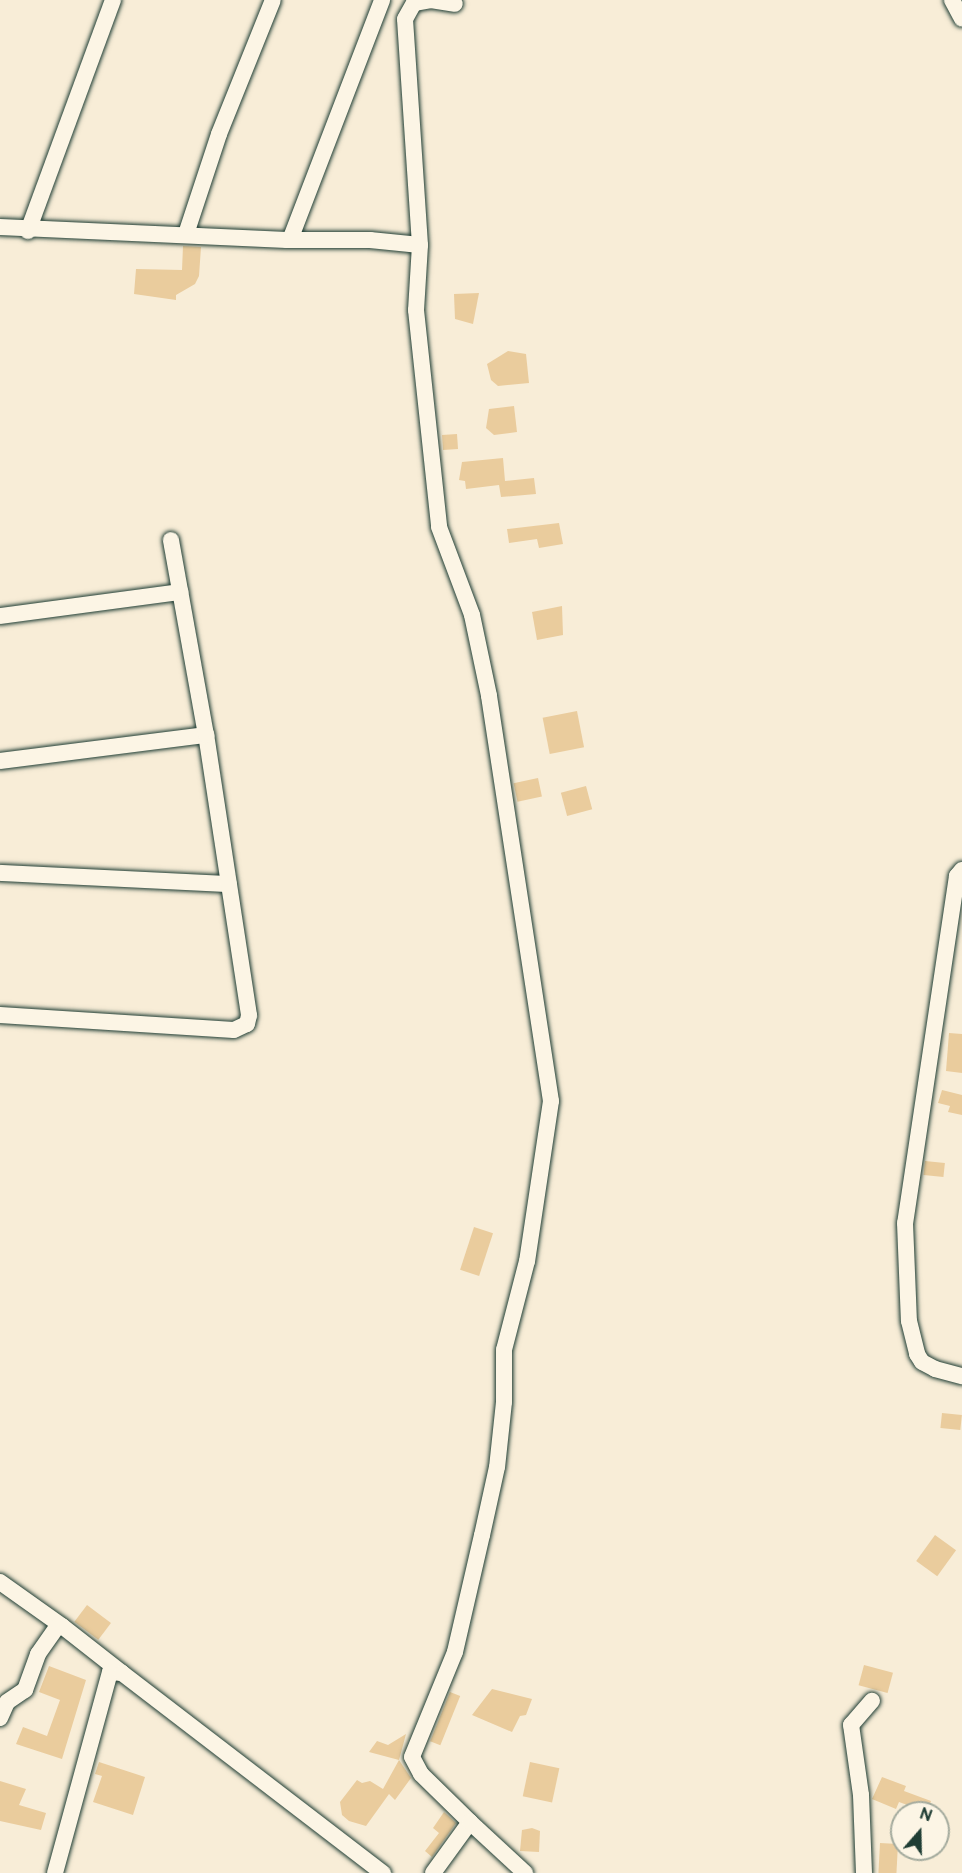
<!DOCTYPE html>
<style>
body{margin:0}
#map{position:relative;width:962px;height:1873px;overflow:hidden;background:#f8edd7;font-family:"Balsamiq Sans",sans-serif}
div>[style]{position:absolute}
.building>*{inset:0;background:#eacc9d;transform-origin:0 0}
.roads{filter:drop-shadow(0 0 2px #1f3d34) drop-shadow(0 0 2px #1f3d34)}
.street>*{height:16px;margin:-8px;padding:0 8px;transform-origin:8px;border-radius:8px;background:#fcf5e5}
span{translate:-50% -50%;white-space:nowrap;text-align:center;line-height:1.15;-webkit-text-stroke:6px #fcf5e5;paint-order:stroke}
.north{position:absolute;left:890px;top:1801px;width:60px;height:60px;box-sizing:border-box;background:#fcf5e5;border:2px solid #a4ab9e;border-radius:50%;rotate:20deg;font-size:16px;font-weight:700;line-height:24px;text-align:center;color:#1f3d34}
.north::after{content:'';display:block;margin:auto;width:21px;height:27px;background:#1f3d34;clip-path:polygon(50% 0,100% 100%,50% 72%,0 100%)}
</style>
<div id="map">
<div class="building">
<div style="clip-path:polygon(183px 246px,201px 247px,199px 276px,195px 284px,176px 295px,176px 300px,134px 294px,136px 269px,182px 270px)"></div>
<div style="clip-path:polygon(479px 293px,473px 324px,455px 319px,454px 294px)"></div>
<div style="clip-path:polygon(508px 351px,526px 354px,529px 383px,498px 386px,491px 380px,487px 364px)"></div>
<div style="clip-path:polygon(514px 406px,517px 432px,494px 435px,486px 428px,489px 409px)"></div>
<div style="left:457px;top:434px;width:15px;height:15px;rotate:86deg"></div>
<div style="clip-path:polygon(503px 458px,505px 481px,534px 478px,536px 494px,501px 497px,499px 485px,466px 489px,465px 481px,459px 480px,462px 462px)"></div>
<div style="clip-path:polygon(559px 523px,563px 544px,539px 548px,537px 539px,509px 543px,507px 529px)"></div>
<div style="clip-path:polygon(562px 606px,563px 635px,537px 640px,532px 612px)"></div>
<div style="left:577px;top:711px;width:37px;height:35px;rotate:79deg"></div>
<div style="left:538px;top:778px;width:19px;height:25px;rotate:78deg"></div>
<div style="left:586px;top:786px;width:24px;height:26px;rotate:75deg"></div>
<div style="clip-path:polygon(949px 1033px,962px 1034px,962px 1073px,946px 1071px)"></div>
<div style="clip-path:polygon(942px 1090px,962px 1095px,962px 1115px,948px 1112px,950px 1106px,938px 1103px)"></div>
<div style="left:925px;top:1161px;width:20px;height:14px;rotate:6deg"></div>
<div style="left:474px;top:1227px;width:20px;height:45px;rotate:18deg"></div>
<div style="left:942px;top:1413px;width:20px;height:15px;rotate:6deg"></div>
<div style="left:935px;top:1535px;width:26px;height:32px;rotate:36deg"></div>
<div style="left:87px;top:1605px;width:30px;height:21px;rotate:37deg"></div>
<div style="left:864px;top:1665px;width:30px;height:21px;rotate:15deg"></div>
<div style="clip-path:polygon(49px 1666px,86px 1680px,62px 1759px,16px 1744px,23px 1727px,47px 1736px,60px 1700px,39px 1692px)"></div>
<div style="clip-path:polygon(492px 1689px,532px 1699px,526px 1715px,520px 1716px,512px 1732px,472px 1715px)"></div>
<div style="left:450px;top:1692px;width:11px;height:53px;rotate:22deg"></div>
<div style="clip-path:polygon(406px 1734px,399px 1760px,369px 1752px,377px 1741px,388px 1745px)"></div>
<div style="clip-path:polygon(399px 1760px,411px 1778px,395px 1800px,389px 1794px,366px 1826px,349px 1821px,342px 1815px,340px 1802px,357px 1780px,362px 1783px,370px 1781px,383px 1789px)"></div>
<div style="clip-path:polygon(99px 1762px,145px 1777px,133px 1815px,93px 1802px,102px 1776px,95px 1774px)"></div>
<div style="left:530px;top:1762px;width:30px;height:35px;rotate:12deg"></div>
<div style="clip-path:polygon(882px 1777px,906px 1786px,904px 1791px,931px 1801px,927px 1812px,899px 1802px,896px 1809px,872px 1799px)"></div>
<div style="clip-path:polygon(0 1781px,26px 1789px,19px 1805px,46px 1813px,41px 1830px,0 1821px)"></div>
<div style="clip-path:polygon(444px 1812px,456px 1823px,432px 1857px,425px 1851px,439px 1833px,433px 1828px)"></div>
<div style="clip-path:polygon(532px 1828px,540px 1831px,539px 1852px,520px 1851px,522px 1830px)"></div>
<div style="left:880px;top:1843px;width:18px;height:30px;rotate:3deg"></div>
</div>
<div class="roads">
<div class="street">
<div style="left:952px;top:0;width:21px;rotate:62deg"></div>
<div style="left:0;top:227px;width:287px;rotate:2.6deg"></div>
<div style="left:287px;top:240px;width:83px"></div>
<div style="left:370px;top:240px;width:50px;rotate:5.7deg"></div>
<div style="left:420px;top:245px;width:65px;rotate:93.5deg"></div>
<div style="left:416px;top:310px;width:218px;rotate:83.9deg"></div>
<div style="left:439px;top:527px;width:94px;rotate:69.4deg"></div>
<div style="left:472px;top:615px;width:83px;rotate:78.1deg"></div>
<div style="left:489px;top:696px;width:410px;rotate:81.3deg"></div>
<div style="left:551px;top:1101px;width:162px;rotate:98.5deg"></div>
<div style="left:527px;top:1261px;width:92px;rotate:104.5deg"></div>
<div style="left:504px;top:1350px;width:52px;rotate:90deg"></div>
<div style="left:504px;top:1402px;width:65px;rotate:96.1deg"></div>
<div style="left:497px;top:1467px;width:70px;rotate:102.4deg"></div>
<div style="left:482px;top:1535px;width:120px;rotate:103deg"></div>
<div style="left:455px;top:1652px;width:113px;rotate:112.3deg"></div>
<div style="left:412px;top:1757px;width:19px;rotate:62deg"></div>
<div style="left:421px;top:1774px;width:69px;rotate:44.4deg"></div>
<div style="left:28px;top:231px;width:246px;rotate:-69.8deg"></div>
<div style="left:186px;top:234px;width:105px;rotate:-71.7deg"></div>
<div style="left:219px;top:134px;width:144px;rotate:-68.1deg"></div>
<div style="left:290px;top:240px;width:257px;rotate:-69deg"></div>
<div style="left:420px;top:245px;width:226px;rotate:-93.8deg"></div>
<div style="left:405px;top:19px;width:18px;rotate:-61deg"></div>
<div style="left:414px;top:3px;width:17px;rotate:-10deg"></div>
<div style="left:431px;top:0;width:24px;rotate:9deg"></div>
<div style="left:0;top:616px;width:182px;rotate:-7.6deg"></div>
<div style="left:0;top:761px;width:208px;rotate:-7.2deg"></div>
<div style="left:962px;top:870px;width:8px;rotate:130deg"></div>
<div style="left:957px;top:876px;width:351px;rotate:98.5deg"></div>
<div style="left:905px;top:1223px;width:98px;rotate:87.7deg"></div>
<div style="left:909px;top:1321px;width:34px;rotate:76deg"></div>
<div style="left:917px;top:1354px;width:9px;rotate:58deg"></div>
<div style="left:922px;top:1362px;width:15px;rotate:28deg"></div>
<div style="left:935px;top:1369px;width:28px;rotate:15deg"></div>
<div style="left:0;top:873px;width:229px;rotate:2.8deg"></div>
<div style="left:0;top:1015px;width:234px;rotate:3.7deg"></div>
<div style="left:234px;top:1030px;width:14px;rotate:-25deg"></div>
<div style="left:247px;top:1024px;width:9px;rotate:-77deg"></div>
<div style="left:249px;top:1015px;width:283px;rotate:-98.7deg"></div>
<div style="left:206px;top:735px;width:198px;rotate:-100.2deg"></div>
<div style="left:0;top:1582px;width:76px;rotate:35.4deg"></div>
<div style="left:0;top:1718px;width:17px;rotate:-66deg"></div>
<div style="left:7px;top:1702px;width:22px;rotate:-34deg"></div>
<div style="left:25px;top:1690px;width:38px;rotate:-70deg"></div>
<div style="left:38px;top:1654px;width:32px;rotate:-55deg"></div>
<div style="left:56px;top:1628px;width:6px;rotate:-18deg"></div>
<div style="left:62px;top:1626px;width:76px;rotate:38.1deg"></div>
<div style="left:55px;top:1873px;width:208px;rotate:-74.7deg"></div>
<div style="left:110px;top:1672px;width:12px;rotate:5deg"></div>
<div style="left:122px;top:1673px;width:329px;rotate:37.5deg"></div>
<div style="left:433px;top:1873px;width:63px;rotate:-54deg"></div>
<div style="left:470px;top:1822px;width:75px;rotate:42.8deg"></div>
<div style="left:864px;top:1873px;width:78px;rotate:-92.2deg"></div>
<div style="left:861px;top:1795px;width:71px;rotate:-98.1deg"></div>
<div style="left:851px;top:1725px;width:32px;rotate:-49deg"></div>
</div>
</div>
<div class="north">N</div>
</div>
